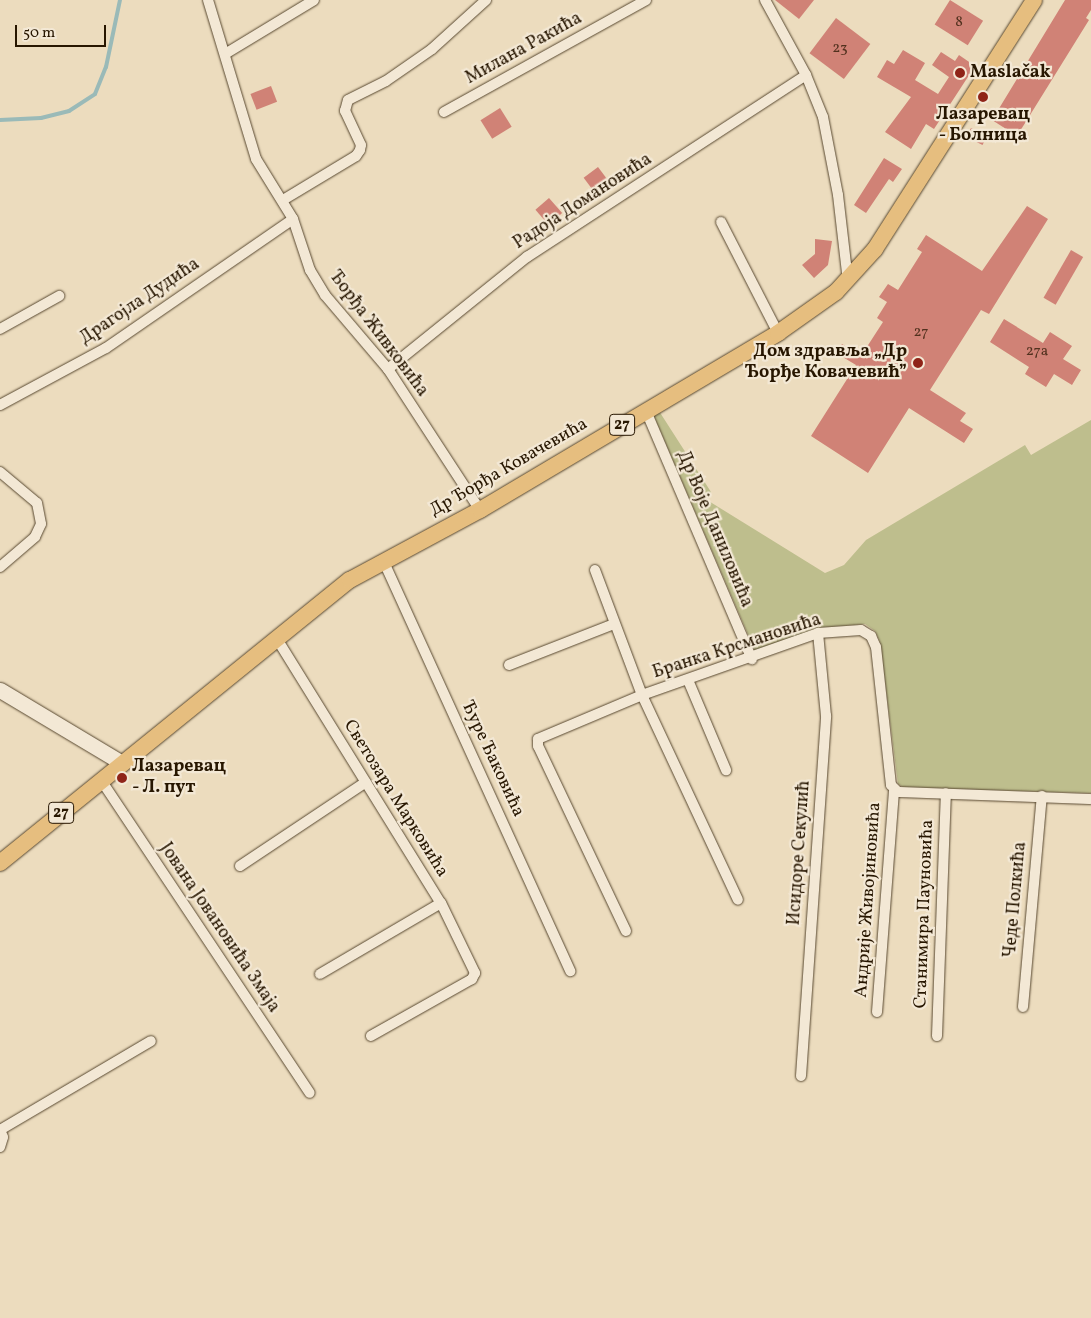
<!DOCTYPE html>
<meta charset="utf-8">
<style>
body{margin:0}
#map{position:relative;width:1091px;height:1318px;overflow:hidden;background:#ecdcbe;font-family:Vollkorn,serif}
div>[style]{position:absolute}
.green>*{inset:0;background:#bebe8d}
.stream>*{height:4px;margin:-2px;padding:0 2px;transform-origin:2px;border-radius:2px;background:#9abab8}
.building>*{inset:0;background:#d08276;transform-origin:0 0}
.roads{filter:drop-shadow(0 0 1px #584830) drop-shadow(0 0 1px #584830)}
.street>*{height:10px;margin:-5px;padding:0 5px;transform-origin:5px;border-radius:5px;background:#f3e8d5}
.secondary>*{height:15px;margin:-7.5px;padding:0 7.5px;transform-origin:7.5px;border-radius:7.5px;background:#f3e8d5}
.primary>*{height:16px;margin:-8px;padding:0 8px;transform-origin:8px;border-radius:8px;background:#e6be7f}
.dots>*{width:14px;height:14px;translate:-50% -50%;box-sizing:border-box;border:2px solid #f3e8d5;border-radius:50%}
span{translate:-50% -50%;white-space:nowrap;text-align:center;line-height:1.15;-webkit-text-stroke:4.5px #f3e8d5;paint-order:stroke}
.number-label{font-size:15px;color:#51311e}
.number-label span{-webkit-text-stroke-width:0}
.shield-label span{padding:1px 4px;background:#f3e8d5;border:1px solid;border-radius:4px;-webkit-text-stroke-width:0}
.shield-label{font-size:16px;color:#271600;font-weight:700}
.street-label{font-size:18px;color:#271600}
.poi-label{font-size:18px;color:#271600;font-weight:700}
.left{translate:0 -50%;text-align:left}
.right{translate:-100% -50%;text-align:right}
.scale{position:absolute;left:15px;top:25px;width:91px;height:22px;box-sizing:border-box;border:2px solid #271600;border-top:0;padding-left:6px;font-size:15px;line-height:18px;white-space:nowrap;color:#271600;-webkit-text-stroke:4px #f3e8d5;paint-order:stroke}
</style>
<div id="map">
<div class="green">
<div style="clip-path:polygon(659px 411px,711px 492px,707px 500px,825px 573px,844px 565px,866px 540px,1025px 445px,1031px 455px,1091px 420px,1091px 793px,904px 788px,898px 784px,880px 642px,875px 631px,865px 624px,822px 628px,756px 653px,653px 414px)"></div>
</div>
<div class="stream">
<div style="left:0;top:120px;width:41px;rotate:-2.8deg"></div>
<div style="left:41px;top:118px;width:29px;rotate:-14deg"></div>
<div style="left:69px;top:111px;width:31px;rotate:-33deg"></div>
<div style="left:95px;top:94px;width:29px;rotate:-68deg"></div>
<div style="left:106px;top:67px;width:68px;rotate:-78.2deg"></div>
</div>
<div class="building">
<div style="clip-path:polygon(775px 0,814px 0,799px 19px)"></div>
<div style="left:950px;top:0;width:39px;height:29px;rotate:32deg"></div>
<div style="clip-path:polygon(1065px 0,1091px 0,1091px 10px,1086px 18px,1089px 20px,1017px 136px,992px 120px)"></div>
<div style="left:836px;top:18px;width:43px;height:44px;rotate:37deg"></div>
<div style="clip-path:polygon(903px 50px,925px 63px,915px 80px,938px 94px,949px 77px,932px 65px,941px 52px,955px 61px,959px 55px,975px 66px,934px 129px,926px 124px,911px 149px,885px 132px,911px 97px,877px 77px,887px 60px,894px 64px)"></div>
<div style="left:271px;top:86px;width:17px;height:22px;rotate:69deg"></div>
<div style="left:500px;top:108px;width:22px;height:23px;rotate:58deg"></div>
<div style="left:971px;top:128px;width:18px;height:10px;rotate:27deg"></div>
<div style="clip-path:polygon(884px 158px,902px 169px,893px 182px,889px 179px,866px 213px,854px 205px)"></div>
<div style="left:598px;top:167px;width:20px;height:18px;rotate:53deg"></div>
<div style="left:549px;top:198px;width:20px;height:18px;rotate:49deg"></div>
<div style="clip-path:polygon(1027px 206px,1048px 219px,989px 314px,981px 310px,930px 390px,966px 413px,960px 421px,973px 429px,964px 443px,909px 408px,868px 473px,811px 436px,856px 365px,836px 353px,842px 344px,861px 356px,883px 322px,877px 318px,887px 302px,879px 297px,888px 284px,898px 290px,922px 252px,917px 249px,926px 235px,982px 271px)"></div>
<div style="clip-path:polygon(815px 239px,832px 241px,828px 265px,814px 278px,802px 265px,815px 254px)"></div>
<div style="left:1071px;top:250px;width:14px;height:55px;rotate:30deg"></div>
<div style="clip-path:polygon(1004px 319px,1043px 343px,1050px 332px,1072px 346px,1063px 359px,1081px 370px,1072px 385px,1054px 374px,1046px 387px,1025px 374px,1029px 367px,990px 342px)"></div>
</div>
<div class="roads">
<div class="street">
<div style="left:208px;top:0;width:166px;rotate:73.2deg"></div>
<div style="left:256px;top:159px;width:70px;rotate:58.3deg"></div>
<div style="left:293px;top:219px;width:54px;rotate:71.6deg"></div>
<div style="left:310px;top:270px;width:29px;rotate:59deg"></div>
<div style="left:325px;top:295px;width:97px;rotate:49.6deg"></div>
<div style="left:388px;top:369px;width:168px;rotate:56.9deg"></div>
<div style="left:765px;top:0;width:85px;rotate:61.3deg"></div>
<div style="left:806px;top:75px;width:45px;rotate:68deg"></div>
<div style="left:823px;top:117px;width:79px;rotate:79.1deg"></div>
<div style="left:838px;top:195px;width:87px;rotate:83.4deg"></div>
<div style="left:225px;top:54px;width:104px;rotate:-31.2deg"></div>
<div style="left:444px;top:112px;width:231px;rotate:-29deg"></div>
<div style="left:283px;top:200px;width:85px;rotate:-31.1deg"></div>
<div style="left:356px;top:156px;width:7px;rotate:-56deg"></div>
<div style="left:360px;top:150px;width:5px;rotate:-79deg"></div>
<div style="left:361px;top:145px;width:38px;rotate:-115deg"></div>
<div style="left:345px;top:111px;width:11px;rotate:-75deg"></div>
<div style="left:348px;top:100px;width:42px;rotate:-26.6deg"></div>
<div style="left:386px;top:81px;width:56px;rotate:-34.8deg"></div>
<div style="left:432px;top:49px;width:73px;rotate:-42.2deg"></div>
<div style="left:721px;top:222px;width:125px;rotate:62.8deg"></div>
<div style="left:0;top:329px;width:68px;rotate:-29.2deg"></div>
<div style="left:388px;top:369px;width:179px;rotate:-38.9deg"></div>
<div style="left:527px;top:257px;width:333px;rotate:-33.1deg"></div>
<div style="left:0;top:405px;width:120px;rotate:-28.3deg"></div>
<div style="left:106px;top:348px;width:227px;rotate:-34.6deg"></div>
<div style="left:646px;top:411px;width:270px;rotate:66.9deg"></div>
<div style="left:0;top:472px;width:48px;rotate:40deg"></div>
<div style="left:37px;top:503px;width:21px;rotate:79deg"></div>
<div style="left:41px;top:524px;width:14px;rotate:115deg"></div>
<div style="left:35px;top:537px;width:46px;rotate:139.4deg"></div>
<div style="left:383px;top:560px;width:452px;rotate:65.5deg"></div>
<div style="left:595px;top:570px;width:134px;rotate:69.4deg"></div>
<div style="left:642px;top:695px;width:226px;rotate:64.9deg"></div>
<div style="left:277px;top:639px;width:311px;rotate:58.2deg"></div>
<div style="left:441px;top:903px;width:78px;rotate:64.1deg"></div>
<div style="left:475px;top:973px;width:7px;rotate:117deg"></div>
<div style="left:472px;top:979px;width:116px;rotate:150.6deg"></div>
<div style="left:509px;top:665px;width:113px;rotate:-21.3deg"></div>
<div style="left:688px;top:680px;width:98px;rotate:67.1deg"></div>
<div style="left:101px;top:780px;width:376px;rotate:56.3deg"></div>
<div style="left:240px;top:866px;width:151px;rotate:-33.7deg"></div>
<div style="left:626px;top:931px;width:205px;rotate:-115.4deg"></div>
<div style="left:538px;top:746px;width:7px;rotate:-90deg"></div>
<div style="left:538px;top:739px;width:113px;rotate:-22.9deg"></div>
<div style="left:642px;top:695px;width:187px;rotate:-19.4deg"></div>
<div style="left:818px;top:633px;width:43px;rotate:-4deg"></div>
<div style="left:861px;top:630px;width:12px;rotate:31deg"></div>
<div style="left:871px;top:636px;width:12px;rotate:66deg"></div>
<div style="left:876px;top:647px;width:139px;rotate:83.8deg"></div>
<div style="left:891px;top:785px;width:10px;rotate:45deg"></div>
<div style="left:898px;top:792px;width:193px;rotate:2.1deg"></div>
<div style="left:320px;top:974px;width:140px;rotate:-30.4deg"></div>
<div style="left:1023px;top:1007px;width:212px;rotate:-84.9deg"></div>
<div style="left:877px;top:1012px;width:224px;rotate:-85.6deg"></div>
<div style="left:937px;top:1036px;width:243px;rotate:-87.9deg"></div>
<div style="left:801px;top:1076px;width:361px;rotate:-86deg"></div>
<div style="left:826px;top:716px;width:83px;rotate:-95.5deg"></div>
<div style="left:0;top:1130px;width:175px;rotate:-30.5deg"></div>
<div style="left:0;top:1147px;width:10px;rotate:-73deg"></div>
<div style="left:3px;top:1137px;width:8px;rotate:-113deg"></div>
</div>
<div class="secondary">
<div style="left:0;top:690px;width:142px;rotate:30.9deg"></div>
</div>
<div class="primary">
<div style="left:0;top:863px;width:450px;rotate:-39deg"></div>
<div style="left:350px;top:580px;width:148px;rotate:-28.3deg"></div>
<div style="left:480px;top:510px;width:347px;rotate:-30.7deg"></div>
<div style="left:778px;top:333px;width:71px;rotate:-35.3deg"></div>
<div style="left:836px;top:292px;width:58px;rotate:-47.8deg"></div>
<div style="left:875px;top:249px;width:295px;rotate:-57.4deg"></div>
</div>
</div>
<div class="dots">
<div style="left:960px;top:73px;background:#8f2418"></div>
<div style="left:983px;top:97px;background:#8f2418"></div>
<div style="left:918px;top:363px;background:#8f2418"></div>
<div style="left:122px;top:778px;background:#8f2418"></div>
</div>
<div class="number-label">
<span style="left:959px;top:23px">8</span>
<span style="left:840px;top:49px">23</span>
<span style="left:921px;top:333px">27</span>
<span style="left:1037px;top:352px">27a</span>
</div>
<div class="shield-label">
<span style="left:622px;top:425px">27</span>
<span style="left:61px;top:813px">27</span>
</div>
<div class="street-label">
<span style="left:524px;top:49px;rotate:-29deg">Милана Ракића</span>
<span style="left:583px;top:202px;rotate:-33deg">Радоја Домановића</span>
<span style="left:140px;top:302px;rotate:-34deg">Драгојла Дудића</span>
<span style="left:378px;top:334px;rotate:53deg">Ђорђа Живковића</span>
<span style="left:509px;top:468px;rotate:-30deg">Др Ђорђа Ковачевића</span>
<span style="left:714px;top:529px;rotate:67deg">Др Воје Даниловића</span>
<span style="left:737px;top:647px;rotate:-18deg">Бранка Крсмановића</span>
<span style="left:492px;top:759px;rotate:65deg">Ђуре Ђаковића</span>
<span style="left:395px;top:799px;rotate:58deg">Светозара Марковића</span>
<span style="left:800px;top:853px;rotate:-86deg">Исидоре Секулић</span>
<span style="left:869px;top:900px;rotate:-86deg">Андрије Живојиновића</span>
<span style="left:1016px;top:900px;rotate:-85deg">Чеде Полкића</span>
<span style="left:925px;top:914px;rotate:-88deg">Станимира Пауновића</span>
<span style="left:219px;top:928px;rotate:56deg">Јована Јовановића Змаја</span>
</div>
<div class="poi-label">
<span class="left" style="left:970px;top:73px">Maslačak</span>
<span style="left:983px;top:126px">Лазаревац<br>- Болница</span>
<span class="right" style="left:907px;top:363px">Дом здравља „Др<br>Ђорђе Ковачевић”</span>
<span class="left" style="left:132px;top:778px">Лазаревац<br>- Л. пут</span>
</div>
<div class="scale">50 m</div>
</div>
